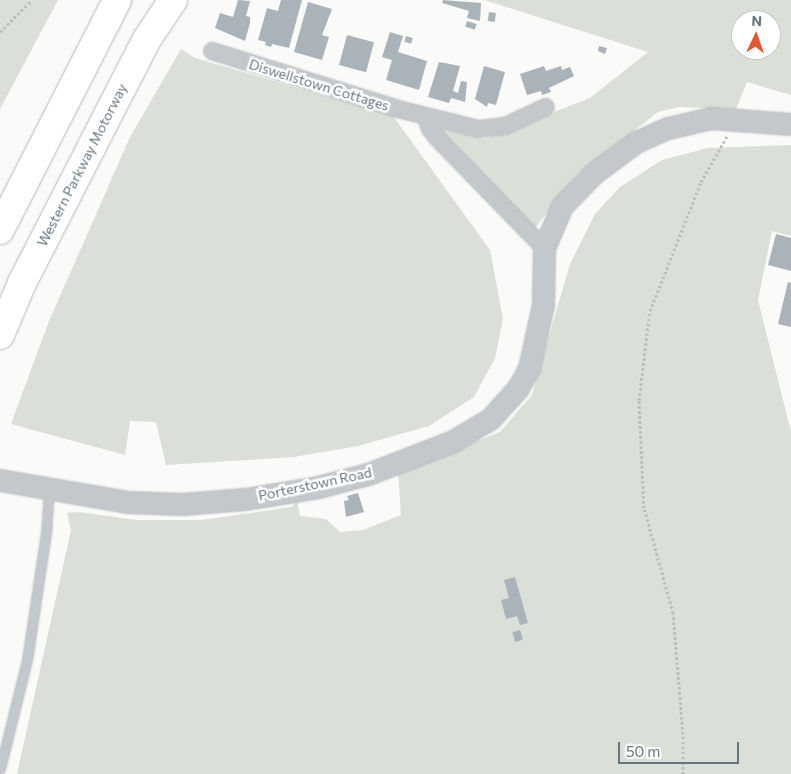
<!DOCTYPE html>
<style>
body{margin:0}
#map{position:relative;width:791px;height:774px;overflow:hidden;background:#fafaf8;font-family:Commissioner,sans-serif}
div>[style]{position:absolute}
.green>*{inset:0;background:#dadfd7}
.building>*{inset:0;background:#aab3b9;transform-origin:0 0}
.path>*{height:3px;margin-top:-1.5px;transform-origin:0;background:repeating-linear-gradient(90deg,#bbbfc2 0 2.5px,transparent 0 5px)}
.roads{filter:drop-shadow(0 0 1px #b4b9bd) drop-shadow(0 0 1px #b4b9bd)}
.service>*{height:9px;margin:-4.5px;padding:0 4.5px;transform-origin:4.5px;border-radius:4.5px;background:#c3c8cc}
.minor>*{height:16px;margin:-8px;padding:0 8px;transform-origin:8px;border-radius:8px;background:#c3c8cc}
.tertiary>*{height:21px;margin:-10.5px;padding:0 10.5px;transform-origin:10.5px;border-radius:10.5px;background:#c3c8cc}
.motorway>*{height:28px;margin:-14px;padding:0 14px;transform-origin:14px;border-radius:14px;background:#fff}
span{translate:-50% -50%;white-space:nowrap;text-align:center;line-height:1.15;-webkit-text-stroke:5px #fff;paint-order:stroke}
.street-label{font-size:14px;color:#657683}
.north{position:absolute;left:731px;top:10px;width:50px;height:50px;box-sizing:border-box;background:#fff;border:1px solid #c1c8cd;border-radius:50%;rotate:3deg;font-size:14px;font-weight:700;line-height:20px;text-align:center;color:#657683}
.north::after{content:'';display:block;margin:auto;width:18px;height:22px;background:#e4572e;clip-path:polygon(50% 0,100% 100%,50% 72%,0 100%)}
.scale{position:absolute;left:618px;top:742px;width:121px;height:22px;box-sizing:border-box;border:2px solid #657683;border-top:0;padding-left:6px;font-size:15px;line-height:18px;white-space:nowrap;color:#657683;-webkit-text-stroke:4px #fff;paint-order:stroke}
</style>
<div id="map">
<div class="green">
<div style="clip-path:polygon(0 0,58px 0,0 109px)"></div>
<div style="clip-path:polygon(evenodd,484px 0,791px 0,791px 95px,747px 82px,736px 109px,679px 107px,658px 112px,576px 176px,534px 229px,436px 128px,485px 139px,590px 98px,648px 52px,484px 0,741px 20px,771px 20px,771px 50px,741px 50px,741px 20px)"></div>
<div style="clip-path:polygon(181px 49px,195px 58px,393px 116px,490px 250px,503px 319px,495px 358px,474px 397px,429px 426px,358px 446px,294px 457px,166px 465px,156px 422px,130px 421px,125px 455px,11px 424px,49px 321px,130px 137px)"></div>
<div style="clip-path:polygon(791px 145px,791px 236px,772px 231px,758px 300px,791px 432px,791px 774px,17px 774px,71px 530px,67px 513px,79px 512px,137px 520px,201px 520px,292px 507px,297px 501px,300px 516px,326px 519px,340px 532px,363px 530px,401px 515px,398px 472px,500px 432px,532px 395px,570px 264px,595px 214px,620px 187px,662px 160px,708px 148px)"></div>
</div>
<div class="building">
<div style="clip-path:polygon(238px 0,250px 1px,246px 16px,250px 17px,250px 23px,245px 41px,215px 28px,220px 13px,233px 17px)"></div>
<div style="clip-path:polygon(281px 0,302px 0,289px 48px,272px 44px,271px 47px,265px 45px,266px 42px,258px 40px,267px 8px,278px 11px)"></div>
<div style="clip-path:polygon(443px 0,481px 3px,480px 21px,467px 18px,469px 11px,442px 3px)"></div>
<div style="clip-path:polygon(308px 2px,332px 9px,322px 35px,329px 37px,322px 60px,294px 52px)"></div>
<div style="left:489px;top:12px;width:7px;height:9px;rotate:8deg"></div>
<div style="left:467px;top:21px;width:10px;height:6px;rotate:17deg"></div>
<div style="clip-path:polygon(390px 32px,403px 36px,398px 52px,427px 61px,419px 90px,386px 80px,392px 60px,382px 57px)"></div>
<div style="left:347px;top:35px;width:28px;height:31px;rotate:15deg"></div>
<div style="left:406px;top:36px;width:7px;height:6px;rotate:16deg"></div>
<div style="clip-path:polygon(599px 46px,607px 48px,605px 54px,598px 51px)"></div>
<div style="clip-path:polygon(439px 62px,460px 66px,453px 91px,458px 93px,461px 81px,467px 82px,465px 102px,451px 98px,449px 103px,428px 97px)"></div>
<div style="clip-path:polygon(484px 66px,505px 72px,496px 105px,488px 103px,487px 107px,475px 99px)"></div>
<div style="clip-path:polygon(544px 66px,546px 71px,561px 66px,562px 70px,570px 67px,574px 76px,549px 88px,551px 92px,542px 95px,541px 91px,527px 95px,520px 74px)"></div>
<div style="clip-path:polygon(776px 234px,791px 238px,791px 271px,768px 265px)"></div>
<div style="clip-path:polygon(788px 282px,791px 283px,791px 327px,778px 324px)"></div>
<div style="clip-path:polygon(358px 493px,364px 512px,346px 517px,344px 501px,349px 500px,347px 496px)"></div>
<div style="clip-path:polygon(515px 577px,528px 623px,520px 625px,517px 616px,506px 619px,501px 600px,509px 598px,504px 580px)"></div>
<div style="left:520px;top:630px;width:10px;height:8px;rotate:73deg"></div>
</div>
<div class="path">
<div style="left:0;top:32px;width:45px;rotate:-45deg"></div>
<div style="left:683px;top:774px;width:40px;rotate:-90deg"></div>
<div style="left:683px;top:734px;width:121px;rotate:-94.7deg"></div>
<div style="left:673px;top:613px;width:109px;rotate:-105.4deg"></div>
<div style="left:644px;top:508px;width:108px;rotate:-92.7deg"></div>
<div style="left:639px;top:400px;width:90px;rotate:-83deg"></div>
<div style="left:650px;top:311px;width:139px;rotate:-68.4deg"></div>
<div style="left:701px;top:182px;width:53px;rotate:-60.5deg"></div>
</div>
<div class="roads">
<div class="service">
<div style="left:0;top:769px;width:112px;rotate:-76.1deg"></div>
<div style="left:27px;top:660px;width:128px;rotate:-81.5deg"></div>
<div style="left:46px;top:533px;width:43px;rotate:-86deg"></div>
</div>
<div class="minor">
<div style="left:212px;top:51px;width:195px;rotate:17.3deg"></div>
<div style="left:398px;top:109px;width:83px;rotate:13.9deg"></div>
<div style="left:479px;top:129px;width:26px;rotate:-7deg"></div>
<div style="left:505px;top:126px;width:45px;rotate:-24.9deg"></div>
<div style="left:426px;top:117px;width:13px;rotate:72deg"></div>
<div style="left:430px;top:129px;width:13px;rotate:51deg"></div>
<div style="left:438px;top:139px;width:152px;rotate:45.8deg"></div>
</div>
<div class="tertiary">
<div style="left:0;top:480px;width:129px;rotate:9.8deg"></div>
<div style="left:127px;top:502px;width:55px;rotate:2.1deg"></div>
<div style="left:182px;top:504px;width:63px;rotate:-4.5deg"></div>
<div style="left:245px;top:499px;width:74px;rotate:-9.3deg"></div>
<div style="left:318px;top:487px;width:52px;rotate:-14.6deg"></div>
<div style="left:368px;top:474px;width:91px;rotate:-21.2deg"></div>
<div style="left:453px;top:441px;width:43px;rotate:-30.7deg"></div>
<div style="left:490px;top:419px;width:42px;rotate:-47.9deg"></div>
<div style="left:518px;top:388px;width:23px;rotate:-61deg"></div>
<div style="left:529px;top:368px;width:65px;rotate:-77.5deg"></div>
<div style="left:543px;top:305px;width:57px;rotate:-89deg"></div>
<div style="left:544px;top:248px;width:46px;rotate:-66.8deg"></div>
<div style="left:562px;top:206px;width:46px;rotate:-45.9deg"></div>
<div style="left:594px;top:173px;width:52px;rotate:-36.4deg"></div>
<div style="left:636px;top:142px;width:35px;rotate:-24deg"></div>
<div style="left:668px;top:128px;width:44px;rotate:-13.1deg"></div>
<div style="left:711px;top:118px;width:80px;rotate:4.3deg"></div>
</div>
<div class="motorway">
<div style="left:0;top:230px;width:258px;rotate:-63deg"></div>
<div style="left:0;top:335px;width:56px;rotate:-67.1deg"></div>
<div style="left:22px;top:283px;width:154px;rotate:-62.9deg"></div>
<div style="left:92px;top:146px;width:120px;rotate:-62.8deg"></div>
<div style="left:147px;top:39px;width:47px;rotate:-56.3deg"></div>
</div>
</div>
<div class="street-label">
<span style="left:319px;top:85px;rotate:17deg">Diswellstown Cottages</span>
<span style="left:82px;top:165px;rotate:-63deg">Western Parkway Motorway</span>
<span style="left:315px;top:484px;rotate:-12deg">Porterstown Road</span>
</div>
<div class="north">N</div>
<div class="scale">50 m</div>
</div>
